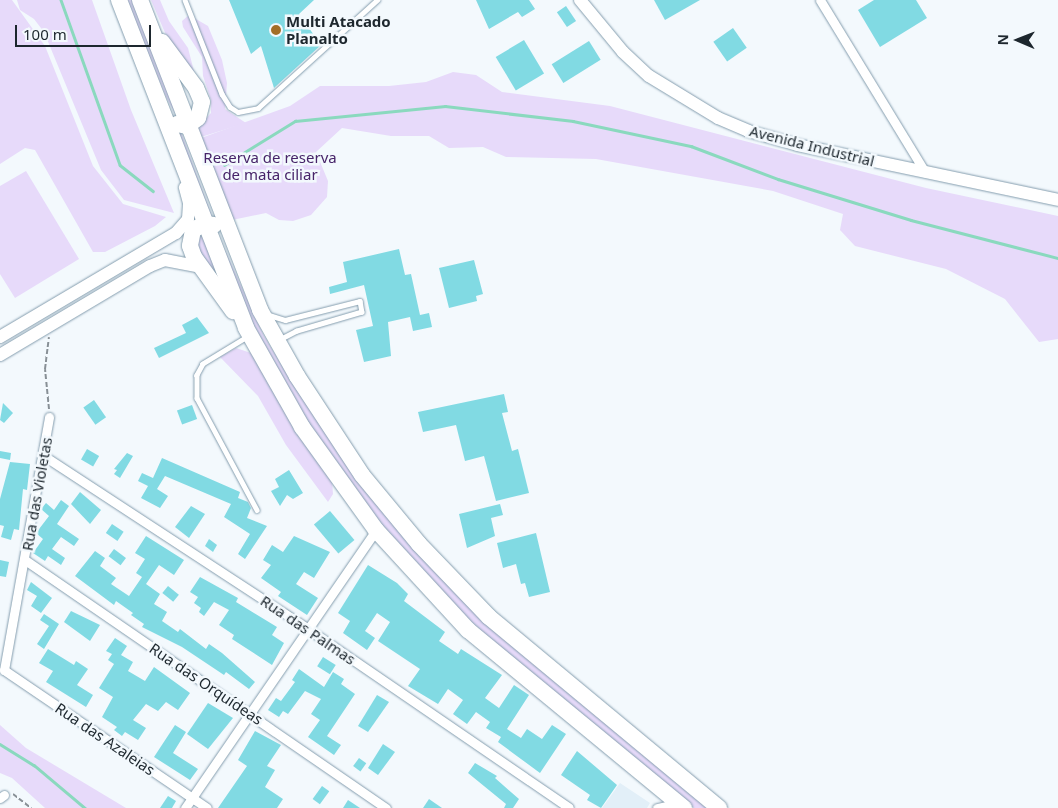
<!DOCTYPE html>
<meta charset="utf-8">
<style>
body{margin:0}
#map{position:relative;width:1058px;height:808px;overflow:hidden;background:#f3f9fd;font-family:"Noto Sans",sans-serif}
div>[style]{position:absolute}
.built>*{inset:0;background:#e2eff8}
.green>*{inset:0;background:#e7dafa}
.stream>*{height:2.5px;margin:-1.25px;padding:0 1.25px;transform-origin:1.25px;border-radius:1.25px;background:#8ad9be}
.building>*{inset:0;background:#81dae3;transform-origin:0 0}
.path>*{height:2px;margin-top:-1px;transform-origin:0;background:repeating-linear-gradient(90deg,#889096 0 5px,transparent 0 7.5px)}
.roads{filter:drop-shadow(0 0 1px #849dae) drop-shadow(0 0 1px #849dae)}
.lane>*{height:4.5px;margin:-2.25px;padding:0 2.25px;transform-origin:2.25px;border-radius:2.25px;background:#fff}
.street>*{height:9px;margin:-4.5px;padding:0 4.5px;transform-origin:4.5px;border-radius:4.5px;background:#fff}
.secondary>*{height:12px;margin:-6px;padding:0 6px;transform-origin:6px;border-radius:6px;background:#fff}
.highway>*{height:16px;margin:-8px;padding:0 8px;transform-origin:8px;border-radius:8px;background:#fff}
.dots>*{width:14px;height:14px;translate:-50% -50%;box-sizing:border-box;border:2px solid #f3f9fd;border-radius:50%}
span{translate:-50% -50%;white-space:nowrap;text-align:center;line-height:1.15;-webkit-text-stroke:5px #f3f9fd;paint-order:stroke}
.poi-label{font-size:15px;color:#1d272e;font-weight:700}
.left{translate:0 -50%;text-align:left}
.street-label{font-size:15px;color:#1d272e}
.park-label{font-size:15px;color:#472469}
.north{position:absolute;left:993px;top:15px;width:50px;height:50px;-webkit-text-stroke:4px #f3f9fd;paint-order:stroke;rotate:271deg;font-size:14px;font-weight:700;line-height:20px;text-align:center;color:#1d272e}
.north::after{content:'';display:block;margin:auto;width:18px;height:22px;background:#1d272e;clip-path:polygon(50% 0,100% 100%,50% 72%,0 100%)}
.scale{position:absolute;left:15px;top:25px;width:136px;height:22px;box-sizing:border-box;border:2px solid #1d272e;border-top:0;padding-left:6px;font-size:15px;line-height:18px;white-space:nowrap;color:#1d272e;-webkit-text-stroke:4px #f3f9fd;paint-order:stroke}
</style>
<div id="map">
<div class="built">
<div style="clip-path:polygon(620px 783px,650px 803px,647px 808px,602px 808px)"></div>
</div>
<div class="green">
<div style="clip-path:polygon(0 0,12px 0,45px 46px,93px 166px,123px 204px,166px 217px,155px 226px,105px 252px,93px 252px,35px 150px,25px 148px,0 164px)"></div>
<div style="clip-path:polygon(17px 0,92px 0,131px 110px,174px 213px,124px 200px,101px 170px,44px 32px,34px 19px,20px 10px)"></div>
<div style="clip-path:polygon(126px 0,134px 0,176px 115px,166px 97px)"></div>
<div style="clip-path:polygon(151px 0,160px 0,169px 21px,188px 48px,196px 79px,172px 49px)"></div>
<div style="clip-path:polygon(189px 15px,208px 26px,222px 60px,227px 83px,225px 109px,246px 123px,201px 137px,197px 128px,211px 113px,211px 100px,203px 76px,202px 57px,183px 27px,182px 21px)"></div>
<div style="clip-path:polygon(453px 72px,476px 75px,502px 92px,610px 106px,926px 188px,1058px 216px,1058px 339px,1039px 342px,1005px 299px,946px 269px,855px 246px,840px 230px,843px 214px,773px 191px,596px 159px,506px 157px,483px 147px,449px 148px,429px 136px,391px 136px,342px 128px,316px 152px,328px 181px,327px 197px,311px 215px,293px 221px,279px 220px,266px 213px,232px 220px,201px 138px,290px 106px,320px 86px,389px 86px,426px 82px)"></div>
<div style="clip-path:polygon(181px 132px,213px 219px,207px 216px,175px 134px)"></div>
<div style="clip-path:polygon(26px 171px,79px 259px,15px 298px,0 274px,0 186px)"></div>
<div style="clip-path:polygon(202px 230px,230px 296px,201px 258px,196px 238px)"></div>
<div style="clip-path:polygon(219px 237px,264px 336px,295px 387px,409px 543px,471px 609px,707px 808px,694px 808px,504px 651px,463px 614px,367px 508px,309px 427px,261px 344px)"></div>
<div style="clip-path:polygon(236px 348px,251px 353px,332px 481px,333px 494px,328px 502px,286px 445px,258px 396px,220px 357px)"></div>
<div style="clip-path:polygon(0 725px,26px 748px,126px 808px,45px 808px,12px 778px,0 773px)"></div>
</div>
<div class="stream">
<div style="left:61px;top:0;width:175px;rotate:70.3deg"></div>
<div style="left:120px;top:165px;width:42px;rotate:38.2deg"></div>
<div style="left:224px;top:165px;width:84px;rotate:-31.8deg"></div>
<div style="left:295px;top:121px;width:151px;rotate:-5.7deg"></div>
<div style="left:445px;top:106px;width:129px;rotate:6.7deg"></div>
<div style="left:573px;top:121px;width:121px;rotate:12deg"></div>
<div style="left:691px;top:146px;width:93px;rotate:20.8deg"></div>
<div style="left:778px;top:179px;width:139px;rotate:17.1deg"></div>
<div style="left:911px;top:220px;width:152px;rotate:14.5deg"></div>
<div style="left:0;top:744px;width:40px;rotate:32deg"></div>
<div style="left:34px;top:765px;width:67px;rotate:40.1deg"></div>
</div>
<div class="building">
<div style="clip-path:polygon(229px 0,314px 0,299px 14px,321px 45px,274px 88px,261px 46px,251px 54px)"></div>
<div style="clip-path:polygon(476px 0,529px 0,535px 9px,522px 17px,518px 12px,489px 29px)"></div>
<div style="clip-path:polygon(654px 0,700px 0,665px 20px)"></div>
<div style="clip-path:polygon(874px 0,916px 0,927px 18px,880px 47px,858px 10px)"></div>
<div style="left:566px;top:6px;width:18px;height:11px;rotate:56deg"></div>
<div style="left:733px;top:28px;width:24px;height:24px;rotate:55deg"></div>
<div style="left:524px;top:40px;width:39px;height:33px;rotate:59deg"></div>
<div style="left:589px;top:41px;width:22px;height:44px;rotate:58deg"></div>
<div style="clip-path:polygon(399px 249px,405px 275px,411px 274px,420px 315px,429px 313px,432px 327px,413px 331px,410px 317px,388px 322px,391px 356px,364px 362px,356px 330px,373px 326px,364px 285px,330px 294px,329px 287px,347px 282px,343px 262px)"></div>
<div style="clip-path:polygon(474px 260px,483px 294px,476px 296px,477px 301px,449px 308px,439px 268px)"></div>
<div style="clip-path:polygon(197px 317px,209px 333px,159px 358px,154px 348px,186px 333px,182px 325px)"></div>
<div style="clip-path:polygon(504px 394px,508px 412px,502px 413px,512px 451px,518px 449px,529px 493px,496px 501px,484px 456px,465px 461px,456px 425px,423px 432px,418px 412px)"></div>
<div style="left:94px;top:400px;width:21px;height:13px;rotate:55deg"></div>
<div style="clip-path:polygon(3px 403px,13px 413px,4px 423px,0 420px)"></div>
<div style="left:192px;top:405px;width:15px;height:16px;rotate:70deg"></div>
<div style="left:87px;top:449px;width:14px;height:12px;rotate:30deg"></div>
<div style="clip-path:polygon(0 451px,11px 453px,10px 460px,0 458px)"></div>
<div style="clip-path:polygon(127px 453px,133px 456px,120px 478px,114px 474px,117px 470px,114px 469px)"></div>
<div style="clip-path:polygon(162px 458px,240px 492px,238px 498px,248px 502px,251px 508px,247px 518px,267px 526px,245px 559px,238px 554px,250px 534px,224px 517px,231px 504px,165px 476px,157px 489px,168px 496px,160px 508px,141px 498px,148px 486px,138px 481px,142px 473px,153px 478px)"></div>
<div style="clip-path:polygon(10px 462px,30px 464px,27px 490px,23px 489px,19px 530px,14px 529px,11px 540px,1px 537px,4px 526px,0 525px,0 499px)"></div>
<div style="clip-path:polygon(289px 470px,303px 493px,293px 499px,287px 495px,280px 506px,271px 491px,279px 487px,275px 479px)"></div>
<div style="clip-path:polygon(80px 492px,101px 510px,90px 524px,71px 504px)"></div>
<div style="clip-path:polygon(61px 500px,69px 506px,57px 524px,79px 539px,74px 546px,61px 537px,52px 549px,65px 558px,61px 565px,48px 556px,45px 561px,33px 553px,43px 539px,36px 533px,49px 516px,41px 509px,46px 503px,54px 510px)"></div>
<div style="clip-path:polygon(500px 504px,503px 515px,491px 518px,495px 536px,467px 548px,459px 514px)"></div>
<div style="clip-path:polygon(191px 506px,205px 514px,189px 538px,175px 527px)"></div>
<div style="left:330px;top:511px;width:38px;height:21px;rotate:50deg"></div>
<div style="left:112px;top:524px;width:14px;height:11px;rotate:34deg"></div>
<div style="clip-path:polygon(536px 533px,550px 592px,529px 597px,525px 583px,521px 584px,516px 564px,503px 568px,497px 543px)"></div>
<div style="clip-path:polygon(146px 536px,184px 560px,174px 575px,159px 565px,146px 584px,160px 594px,154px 604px,167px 612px,162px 621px,178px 632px,180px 629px,206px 649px,209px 644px,222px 653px,255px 682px,249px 689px,226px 672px,224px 675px,182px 647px,142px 627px,144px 624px,131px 615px,133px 613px,116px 601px,114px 605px,75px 576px,95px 551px,105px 558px,100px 566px,116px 578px,111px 584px,129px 596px,142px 577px,136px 573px,145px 559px,135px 553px)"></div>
<div style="clip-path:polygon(294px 536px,330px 552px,314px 578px,304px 572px,296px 584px,318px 598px,307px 615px,278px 596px,281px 592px,261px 578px,271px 565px,263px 560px,272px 545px,283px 552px)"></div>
<div style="clip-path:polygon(209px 539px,217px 545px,213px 552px,205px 546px)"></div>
<div style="left:114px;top:549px;width:15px;height:9px;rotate:37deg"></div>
<div style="clip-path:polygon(0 560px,9px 562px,6px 577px,0 576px)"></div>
<div style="clip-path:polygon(368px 565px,397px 583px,408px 594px,404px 601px,445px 632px,439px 641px,458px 654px,461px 649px,502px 675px,485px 698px,499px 708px,514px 685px,529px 695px,507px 729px,521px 738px,527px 729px,542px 739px,552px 725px,566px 734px,540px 773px,498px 742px,501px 737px,486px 728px,490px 722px,476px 712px,467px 724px,453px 714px,463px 700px,448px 689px,438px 704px,408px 686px,420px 669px,378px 641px,390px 622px,377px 613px,365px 631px,375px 638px,367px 650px,343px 633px,350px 621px,338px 613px)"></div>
<div style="clip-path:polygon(200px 577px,238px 598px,236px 602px,277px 627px,272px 635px,284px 643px,272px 665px,232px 639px,234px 635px,219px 625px,229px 610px,214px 602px,204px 616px,199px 612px,201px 608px,194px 603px,198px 597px,190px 592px)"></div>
<div style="clip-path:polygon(31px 582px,52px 598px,41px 613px,31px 606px,37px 596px,27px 590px)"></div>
<div style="left:168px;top:586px;width:14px;height:9px;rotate:39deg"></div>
<div style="clip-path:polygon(71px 611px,100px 625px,90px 641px,64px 622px)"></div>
<div style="clip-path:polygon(44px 614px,59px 624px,44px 649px,37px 644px,49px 626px,40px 620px)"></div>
<div style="clip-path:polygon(115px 638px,127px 646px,121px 655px,133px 662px,128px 671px,145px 681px,154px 667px,190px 693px,178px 710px,166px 702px,158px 711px,146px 704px,133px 720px,146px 728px,138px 740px,125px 732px,122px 736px,114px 730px,117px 727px,102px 717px,113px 697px,99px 688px,114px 664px,108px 660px,112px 654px,106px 651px)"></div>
<div style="clip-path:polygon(48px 649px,74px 665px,76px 661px,88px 669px,77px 685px,93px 695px,86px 707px,46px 682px,53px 671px,39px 663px)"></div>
<div style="left:323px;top:657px;width:15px;height:11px;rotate:32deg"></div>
<div style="clip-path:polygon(299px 669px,324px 687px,333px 672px,344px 679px,341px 684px,355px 694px,327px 736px,341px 745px,334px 755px,308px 737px,320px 720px,311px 714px,321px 699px,305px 691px,288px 714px,283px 711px,279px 717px,268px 710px,276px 698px,281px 701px,295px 682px,292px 680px)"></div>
<div style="clip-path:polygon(377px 695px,389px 702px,368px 732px,358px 726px)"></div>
<div style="clip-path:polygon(208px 703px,233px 718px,208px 749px,187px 734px)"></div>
<div style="clip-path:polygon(175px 725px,186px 732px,173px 753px,198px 769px,190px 780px,154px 757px)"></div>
<div style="clip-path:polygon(255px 731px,281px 745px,267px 766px,275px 770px,265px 787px,283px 799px,277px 808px,218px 808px,247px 766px,238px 760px)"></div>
<div style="clip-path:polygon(383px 744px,395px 752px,378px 775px,368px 768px)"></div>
<div style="clip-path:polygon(577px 751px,617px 785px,601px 808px,587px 800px,590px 795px,561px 775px)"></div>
<div style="left:359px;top:758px;width:9px;height:10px;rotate:36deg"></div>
<div style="clip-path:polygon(475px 763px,497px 776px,495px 778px,519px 799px,513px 808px,504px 808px,506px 804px,468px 773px)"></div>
<div style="left:322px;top:786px;width:9px;height:16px;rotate:36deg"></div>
<div style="clip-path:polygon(168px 796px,176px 801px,172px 808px,160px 808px)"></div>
<div style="clip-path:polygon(429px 799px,442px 808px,423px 808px)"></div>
<div style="clip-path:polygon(348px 800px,360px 808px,343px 808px)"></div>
</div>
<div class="path">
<div style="left:49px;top:409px;width:40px;rotate:-95.7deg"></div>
<div style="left:45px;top:369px;width:32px;rotate:-83deg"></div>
<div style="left:13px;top:794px;width:23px;rotate:38deg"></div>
</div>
<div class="roads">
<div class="lane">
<div style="left:185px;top:0;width:101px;rotate:68.5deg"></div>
<div style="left:222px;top:94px;width:15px;rotate:58deg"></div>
<div style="left:230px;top:107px;width:9px;rotate:32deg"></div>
<div style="left:238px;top:112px;width:20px;rotate:-11deg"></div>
<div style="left:258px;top:108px;width:161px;rotate:-42.2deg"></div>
<div style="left:269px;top:315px;width:17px;rotate:17deg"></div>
<div style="left:285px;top:320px;width:77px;rotate:-14.2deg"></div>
<div style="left:360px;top:301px;width:11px;rotate:80deg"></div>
<div style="left:362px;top:312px;width:68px;rotate:163.7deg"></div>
<div style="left:297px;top:331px;width:18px;rotate:153deg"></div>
<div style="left:247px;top:337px;width:52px;rotate:148.5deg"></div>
<div style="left:203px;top:364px;width:13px;rotate:119deg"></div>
<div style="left:197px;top:375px;width:23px;rotate:90deg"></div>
<div style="left:197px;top:398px;width:127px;rotate:61.8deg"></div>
</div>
<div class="street">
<div style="left:820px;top:0;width:202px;rotate:58.6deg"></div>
<div style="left:44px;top:456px;width:316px;rotate:33.2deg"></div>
<div style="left:308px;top:629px;width:316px;rotate:34.4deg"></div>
<div style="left:25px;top:560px;width:438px;rotate:34.5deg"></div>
<div style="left:4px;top:670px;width:257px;rotate:-79.9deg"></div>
<div style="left:4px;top:670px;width:245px;rotate:34.2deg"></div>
<div style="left:0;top:798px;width:5px;rotate:-37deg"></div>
<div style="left:185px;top:808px;width:337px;rotate:-55.5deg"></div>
<div style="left:657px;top:808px;width:22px;rotate:-13deg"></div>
</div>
<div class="secondary">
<div style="left:580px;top:0;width:67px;rotate:50.4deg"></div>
<div style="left:623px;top:52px;width:35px;rotate:43deg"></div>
<div style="left:649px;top:76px;width:81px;rotate:31.3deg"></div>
<div style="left:718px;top:118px;width:33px;rotate:23deg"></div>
<div style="left:748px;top:131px;width:52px;rotate:15.6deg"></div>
<div style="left:798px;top:145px;width:266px;rotate:11.9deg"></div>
<div style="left:0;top:337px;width:204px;rotate:-30.6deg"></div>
<div style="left:176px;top:233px;width:18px;rotate:-49deg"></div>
<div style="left:188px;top:219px;width:16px;rotate:-86deg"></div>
<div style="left:189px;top:203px;width:16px;rotate:-105deg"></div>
<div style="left:0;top:355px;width:174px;rotate:-30.7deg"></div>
<div style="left:150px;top:266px;width:16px;rotate:-22deg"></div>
<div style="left:165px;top:260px;width:36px;rotate:11deg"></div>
</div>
<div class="highway">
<div style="left:119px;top:0;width:352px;rotate:68.8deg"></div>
<div style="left:246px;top:328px;width:114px;rotate:60.5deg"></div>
<div style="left:302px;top:427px;width:127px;rotate:54.3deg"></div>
<div style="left:376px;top:530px;width:136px;rotate:47.4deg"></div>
<div style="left:468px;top:630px;width:280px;rotate:39.5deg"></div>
<div style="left:140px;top:0;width:332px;rotate:68.8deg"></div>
<div style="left:260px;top:310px;width:76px;rotate:60.7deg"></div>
<div style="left:297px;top:376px;width:118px;rotate:56.7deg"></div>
<div style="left:362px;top:475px;width:89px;rotate:50.4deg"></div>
<div style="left:419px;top:544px;width:101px;rotate:46.2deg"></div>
<div style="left:489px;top:617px;width:299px;rotate:39.7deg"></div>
<div style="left:162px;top:42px;width:57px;rotate:53.5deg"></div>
<div style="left:196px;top:88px;width:15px;rotate:67deg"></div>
<div style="left:202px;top:102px;width:16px;rotate:104deg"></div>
<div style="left:198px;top:118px;width:14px;rotate:144deg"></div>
<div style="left:187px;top:126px;width:10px;rotate:-169deg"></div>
<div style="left:214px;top:225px;width:10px;rotate:-174deg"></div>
<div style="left:204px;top:224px;width:13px;rotate:151deg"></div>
<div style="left:193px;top:230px;width:16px;rotate:101deg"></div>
<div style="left:190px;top:246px;width:12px;rotate:70deg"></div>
<div style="left:194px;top:257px;width:67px;rotate:54.2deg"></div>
</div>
</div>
<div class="dots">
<div style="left:276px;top:30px;background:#a36e27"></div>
</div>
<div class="poi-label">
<span class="left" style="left:286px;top:30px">Multi Atacado<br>Planalto</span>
</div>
<div class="street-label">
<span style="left:812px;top:146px;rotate:14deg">Avenida Industrial</span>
<span style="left:37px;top:494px;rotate:-80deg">Rua das Violetas</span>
<span style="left:308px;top:630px;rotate:34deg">Rua das Palmas</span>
<span style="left:206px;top:684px;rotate:34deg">Rua das Orquídeas</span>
<span style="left:105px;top:739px;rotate:34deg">Rua das Azaleias</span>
</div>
<div class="park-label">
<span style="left:270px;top:166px">Reserva de reserva<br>de mata ciliar</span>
</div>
<div class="north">N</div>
<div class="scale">100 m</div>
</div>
